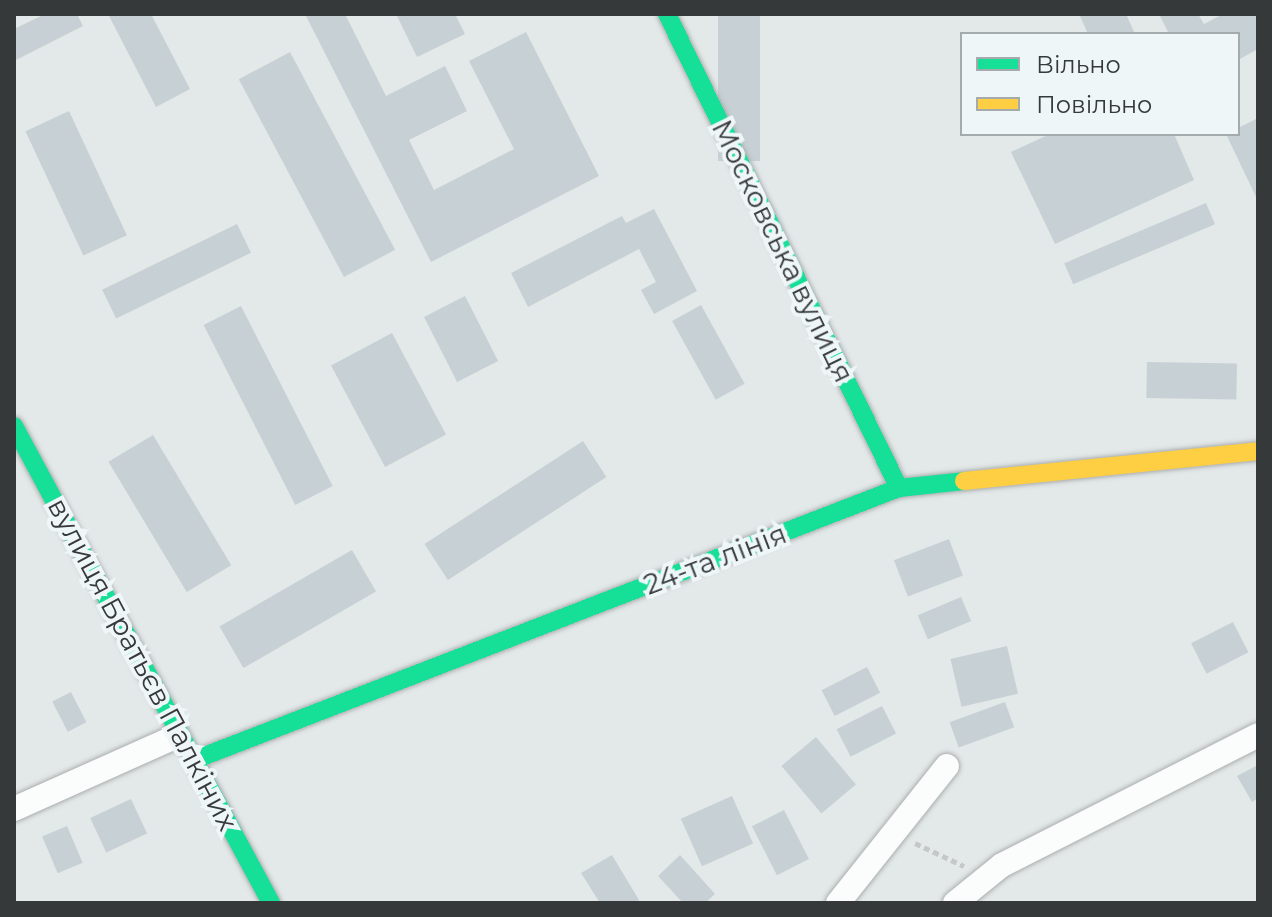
<!DOCTYPE html>
<meta charset="utf-8">
<style>
body{margin:0}
#map{position:relative;width:1272px;height:917px;overflow:hidden;background:#e3e8e8;font-family:Montserrat,sans-serif}
div>[style]{position:absolute}
.building>*{inset:0;background:#c7d1d5;transform-origin:0 0}
.path>*{height:5px;margin-top:-2.5px;transform-origin:0;background:repeating-linear-gradient(90deg,#c6c7c7 0 6px,transparent 0 10px)}
.roads{filter:drop-shadow(0 0 2px #abaeaf) drop-shadow(0 0 2px #abaeaf)}
.street>*{height:24px;margin:-12px;padding:0 12px;transform-origin:12px;border-radius:12px;background:#fbfcfc}
.fast>*{height:18px;margin:-9px;padding:0 9px;transform-origin:9px;border-radius:9px;background:#16e098}
.slow>*{height:18px;margin:-9px;padding:0 9px;transform-origin:9px;border-radius:9px;background:#ffcf43}
span{translate:-50% -50%;white-space:nowrap;text-align:center;line-height:1.15;-webkit-text-stroke:8px #eff6f8;paint-order:stroke}
.street-label{font-size:28px;color:#36393a}
.frame{position:absolute;inset:0;border:16px solid #36393a;pointer-events:none}
.legend{position:absolute;left:960px;top:32px;width:280px;height:104px;box-sizing:border-box;background:#eff6f8;border:2px solid #a5aaac;margin:0;padding:10px 14px;list-style:none;font-size:24px;color:#36393a}
.legend li{display:flex;align-items:center;gap:16px;height:40px}
.legend b{width:40px;border:2px solid #a5aaac}
</style>
<div id="map">
<div class="building">
<div style="clip-path:polygon(45px 14px,77px 14px,83px 26px,14px 61px,14px 29px)"></div>
<div style="clip-path:polygon(108px 14px,151px 14px,190px 89px,156px 107px)"></div>
<div style="clip-path:polygon(305px 14px,345px 14px,386px 96px,445px 66px,467px 111px,409px 140px,434px 190px,514px 149px,469px 61px,526px 32px,599px 176px,431px 262px)"></div>
<div style="clip-path:polygon(396px 14px,455px 14px,465px 34px,417px 57px)"></div>
<div style="left:718px;top:14px;width:42px;height:147px"></div>
<div style="clip-path:polygon(1079px 14px,1126px 14px,1135px 34px,1088px 34px)"></div>
<div style="clip-path:polygon(1159px 14px,1198px 14px,1204px 24px,1223px 14px,1258px 14px,1258px 49px,1238px 60px,1238px 34px,1169px 34px)"></div>
<div style="left:290px;top:52px;width:224px;height:58px;rotate:62deg"></div>
<div style="left:69px;top:111px;width:137px;height:48px;rotate:65deg"></div>
<div style="clip-path:polygon(1258px 118px,1258px 201px,1226px 134px)"></div>
<div style="clip-path:polygon(1050px 134px,1174px 134px,1194px 180px,1055px 244px,1011px 152px)"></div>
<div style="left:1206px;top:203px;width:23px;height:154px;rotate:67deg"></div>
<div style="clip-path:polygon(654px 209px,697px 291px,654px 314px,641px 290px,656px 282px,639px 249px,528px 307px,511px 273px,622px 216px,626px 223px)"></div>
<div style="left:237px;top:224px;width:32px;height:150px;rotate:64deg"></div>
<div style="left:465px;top:296px;width:73px;height:46px;rotate:63deg"></div>
<div style="left:701px;top:305px;width:90px;height:33px;rotate:61deg"></div>
<div style="left:241px;top:306px;width:202px;height:42px;rotate:63deg"></div>
<div style="left:392px;top:333px;width:115px;height:69px;rotate:62deg"></div>
<div style="left:1147px;top:362px;width:90px;height:36px;rotate:1deg"></div>
<div style="left:153px;top:435px;width:152px;height:52px;rotate:59deg"></div>
<div style="left:583px;top:441px;width:43px;height:189px;rotate:57deg"></div>
<div style="left:949px;top:539px;width:39px;height:59px;rotate:69deg"></div>
<div style="left:352px;top:550px;width:48px;height:153px;rotate:60deg"></div>
<div style="left:961px;top:597px;width:26px;height:47px;rotate:67deg"></div>
<div style="left:1233px;top:622px;width:34px;height:47px;rotate:63deg"></div>
<div style="left:1007px;top:646px;width:49px;height:58px;rotate:77deg"></div>
<div style="left:867px;top:667px;width:29px;height:51px;rotate:63deg"></div>
<div style="left:71px;top:692px;width:34px;height:21px;rotate:63deg"></div>
<div style="left:1005px;top:702px;width:27px;height:59px;rotate:70deg"></div>
<div style="left:882px;top:706px;width:31px;height:51px;rotate:63deg"></div>
<div style="left:816px;top:737px;width:62px;height:45px;rotate:50deg"></div>
<div style="clip-path:polygon(1258px 765px,1258px 798px,1252px 802px,1237px 776px)"></div>
<div style="left:732px;top:796px;width:52px;height:56px;rotate:66deg"></div>
<div style="left:131px;top:799px;width:38px;height:45px;rotate:65deg"></div>
<div style="left:784px;top:810px;width:55px;height:36px;rotate:63deg"></div>
<div style="left:67px;top:826px;width:40px;height:27px;rotate:67deg"></div>
<div style="clip-path:polygon(612px 855px,639px 900px,635px 903px,600px 903px,581px 873px)"></div>
<div style="clip-path:polygon(680px 855px,715px 894px,705px 903px,683px 903px,658px 876px)"></div>
</div>
<div class="path">
<div style="left:915px;top:843px;width:54px;rotate:25.1deg"></div>
</div>
<div class="roads">
<div class="street">
<div style="left:14px;top:809px;width:179px;rotate:-24.1deg"></div>
<div style="left:838px;top:903px;width:175px;rotate:-51.5deg"></div>
<div style="left:955px;top:903px;width:60px;rotate:-39deg"></div>
<div style="left:1002px;top:865px;width:287px;rotate:-26.9deg"></div>
</div>
<div class="fast">
<div style="left:667px;top:14px;width:528px;rotate:63.92deg"></div>
<div style="left:14px;top:426px;width:542px;rotate:61.68deg"></div>
<div style="left:194px;top:760px;width:756px;rotate:-21.1deg"></div>
<div style="left:899px;top:488px;width:65px;rotate:-6.1deg"></div>
</div>
<div class="slow">
<div style="left:964px;top:481px;width:296px;rotate:-5.8deg"></div>
</div>
</div>
<div class="street-label">
<span style="left:783px;top:251px;rotate:64deg">Московська вулиця</span>
<span style="left:715px;top:559px;rotate:-21deg">24-та лінія</span>
<span style="left:143px;top:664px;rotate:62deg">вулиця Братьєв Палкіних</span>
</div>
<div class="frame"></div>
<ul class="legend">
<li><b style="height:10px;background:#16e098"></b>Вільно</li>
<li><b style="height:10px;background:#ffcf43"></b>Повільно</li>
</ul>
</div>
